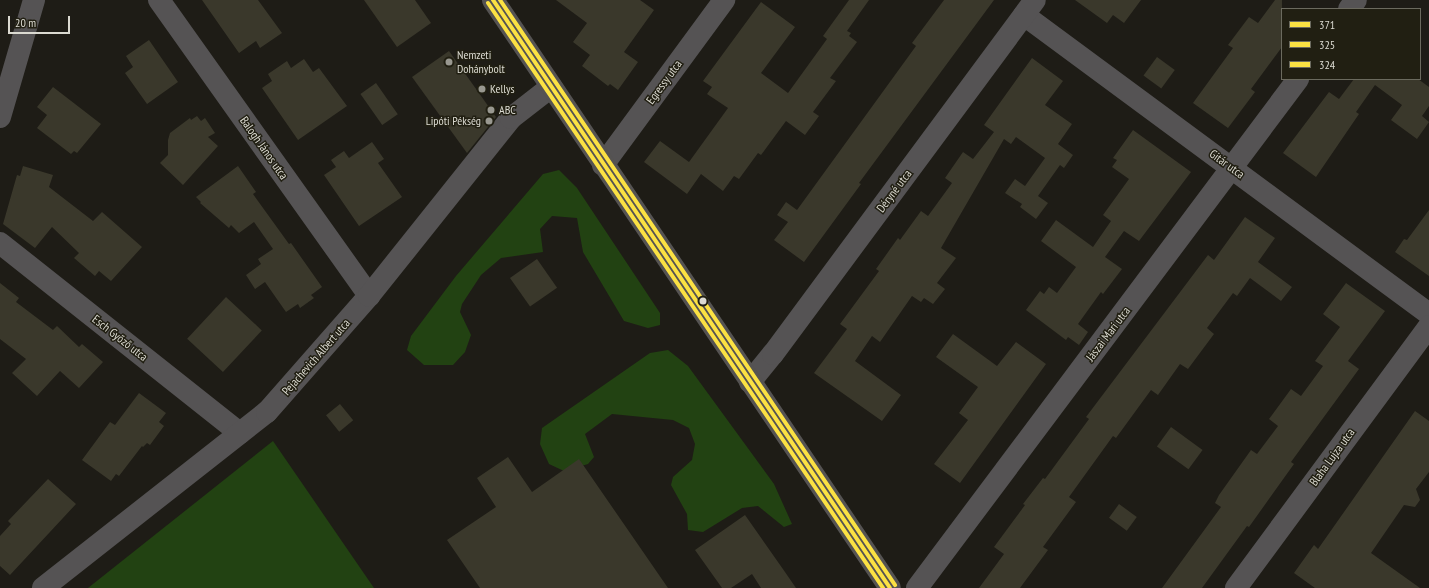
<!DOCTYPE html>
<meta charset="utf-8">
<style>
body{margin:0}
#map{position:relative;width:1429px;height:588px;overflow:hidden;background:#1e1c16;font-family:"PT Sans Narrow",sans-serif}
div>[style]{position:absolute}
.green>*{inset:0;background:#224212}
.building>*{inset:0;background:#3a382b;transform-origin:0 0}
.minor>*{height:22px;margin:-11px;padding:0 11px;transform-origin:11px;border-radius:11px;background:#555354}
.major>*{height:22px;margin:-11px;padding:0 11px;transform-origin:11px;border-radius:11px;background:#555352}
.bus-1>*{height:4px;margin:-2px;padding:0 2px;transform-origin:2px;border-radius:2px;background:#fbe143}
.bus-2>*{height:4px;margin:-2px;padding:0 2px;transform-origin:2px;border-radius:2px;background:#fbe143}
.bus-3>*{height:4px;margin:-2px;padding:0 2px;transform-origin:2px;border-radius:2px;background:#fbe143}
.dots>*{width:11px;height:11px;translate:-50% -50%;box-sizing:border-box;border:2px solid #211f12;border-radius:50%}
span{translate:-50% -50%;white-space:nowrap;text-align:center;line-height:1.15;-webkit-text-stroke:3px #211f12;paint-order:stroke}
.poi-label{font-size:12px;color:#dbdad1}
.left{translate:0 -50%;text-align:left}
.right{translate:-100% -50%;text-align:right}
.street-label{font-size:12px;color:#dbdad1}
.legend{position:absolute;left:1281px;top:8px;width:140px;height:72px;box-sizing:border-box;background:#211f12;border:1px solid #6b6a5e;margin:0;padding:5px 7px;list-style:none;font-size:12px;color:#dbdad1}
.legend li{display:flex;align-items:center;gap:8px;height:20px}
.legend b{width:20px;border:1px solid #6b6a5e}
.scale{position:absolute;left:8px;top:16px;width:62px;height:18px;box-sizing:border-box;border:2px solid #dbdad1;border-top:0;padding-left:5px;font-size:12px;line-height:14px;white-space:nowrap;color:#dbdad1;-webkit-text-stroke:3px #211f12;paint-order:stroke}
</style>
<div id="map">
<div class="green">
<div style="clip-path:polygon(559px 170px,577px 188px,660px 313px,660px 325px,648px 328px,624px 321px,583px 252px,577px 218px,552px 216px,540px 229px,543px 252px,501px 258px,481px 275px,462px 304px,460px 312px,471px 335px,465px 352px,453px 365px,424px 365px,407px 350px,411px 336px,456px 276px,543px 174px)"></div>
<div style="clip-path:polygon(668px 350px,688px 366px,774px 484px,792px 524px,784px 527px,758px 506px,742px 508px,703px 532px,688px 530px,687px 514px,671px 485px,673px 477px,692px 460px,695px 444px,689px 428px,673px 420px,612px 414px,585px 434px,594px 457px,588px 464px,564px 471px,549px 464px,540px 444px,542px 428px,650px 353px)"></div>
<div style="clip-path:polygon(273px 441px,374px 588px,88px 588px)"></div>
</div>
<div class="building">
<div style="clip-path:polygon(202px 0,258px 0,282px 33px,260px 48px,256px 41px,239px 53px)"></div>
<div style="clip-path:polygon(364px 0,415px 0,431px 23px,397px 47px)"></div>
<div style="clip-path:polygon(556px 0,640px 0,654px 10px,624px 52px,638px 62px,618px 90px,610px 84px,608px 86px,582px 66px,590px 55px,573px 42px,587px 23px)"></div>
<div style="clip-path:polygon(849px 0,869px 0,847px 31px,851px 33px,849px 36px,857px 42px,830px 78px,836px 81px,813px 112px,819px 116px,805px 135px,786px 121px,761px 155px,758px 153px,739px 179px,734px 176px,723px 191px,701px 174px,687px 194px,644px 162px,660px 141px,689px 162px,728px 108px,707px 94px,712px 87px,703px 81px,761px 2px,795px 27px,761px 73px,788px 93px,827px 39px,823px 36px)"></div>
<div style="clip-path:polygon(944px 0,994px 0,859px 183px,861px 184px,804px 262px,774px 240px,788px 222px,777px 215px,786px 202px,797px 210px,916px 46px,912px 43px)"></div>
<div style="clip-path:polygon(1075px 0,1141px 0,1124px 23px,1113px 15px,1107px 23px)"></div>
<div style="clip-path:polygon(1275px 0,1282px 0,1282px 47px,1251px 89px,1255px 92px,1228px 128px,1193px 103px,1233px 48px,1228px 45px,1249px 17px,1258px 23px)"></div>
<div style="clip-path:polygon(149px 40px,178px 82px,147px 104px,125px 73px,133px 67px,126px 56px)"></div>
<div style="clip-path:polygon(449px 51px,496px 117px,467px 153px,412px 77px)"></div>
<div style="left:1157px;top:57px;width:22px;height:23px;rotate:36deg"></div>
<div style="clip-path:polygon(1032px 58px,1063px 81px,1045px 105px,1072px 124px,1058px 144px,1073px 155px,1064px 168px,1060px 165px,1038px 196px,1048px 203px,1036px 219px,1020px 207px,1022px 204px,1005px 193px,1015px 179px,1025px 186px,1045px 158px,1016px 137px,1011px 144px,1004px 139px,941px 248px,956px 258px,937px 283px,945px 289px,933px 304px,924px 298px,921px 302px,912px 296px,880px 342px,872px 336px,855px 361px,901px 395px,882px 421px,814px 373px,847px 329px,840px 324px,879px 271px,876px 269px,898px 238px,900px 240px,921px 211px,928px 216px,952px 183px,945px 178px,963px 152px,973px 159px,994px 132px,984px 125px)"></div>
<div style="clip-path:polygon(304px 59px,313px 72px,319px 68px,347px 106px,298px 140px,262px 88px,272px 81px,268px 74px,287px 61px,291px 68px)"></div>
<div style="clip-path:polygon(1354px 79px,1418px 79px,1429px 87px,1429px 106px,1422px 116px,1429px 122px,1417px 139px,1391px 120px,1402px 105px,1375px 85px,1356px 112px,1359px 114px,1316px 177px,1283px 153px,1329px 92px,1339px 99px)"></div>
<div style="left:376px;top:83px;width:38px;height:19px;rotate:55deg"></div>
<div style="clip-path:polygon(53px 87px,101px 124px,77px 153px,74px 151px,71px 154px,37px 128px,47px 115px,37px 107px)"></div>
<div style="clip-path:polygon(197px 116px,201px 121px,205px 118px,215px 133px,208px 137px,218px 146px,183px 185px,160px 163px,168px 155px,168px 140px,170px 133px,190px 118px,191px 120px)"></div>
<div style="clip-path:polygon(1133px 130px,1191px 172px,1139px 241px,1124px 231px,1105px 257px,1122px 269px,1103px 294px,1101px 292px,1078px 324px,1088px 332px,1079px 345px,1068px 337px,1066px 340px,1026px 310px,1040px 291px,1044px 294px,1049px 287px,1057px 293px,1076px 267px,1041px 241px,1056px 220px,1093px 247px,1111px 221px,1103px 215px,1129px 179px,1112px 167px,1117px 160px,1113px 158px)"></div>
<div style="clip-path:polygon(372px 142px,384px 159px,378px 163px,402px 197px,359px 226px,324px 175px,336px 167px,331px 160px,344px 151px,349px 158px)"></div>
<div style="clip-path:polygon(23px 166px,53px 175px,49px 187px,93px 221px,102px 212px,142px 247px,111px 281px,99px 271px,95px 276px,74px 258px,79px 253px,52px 227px,35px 248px,3px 224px,17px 175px,20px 176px)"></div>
<div style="clip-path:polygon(238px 166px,256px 192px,253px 194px,289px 244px,291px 243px,322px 287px,311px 295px,314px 298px,300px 308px,298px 304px,286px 312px,265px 282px,255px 289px,246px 275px,261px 264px,258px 259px,273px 249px,254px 222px,239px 233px,231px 225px,229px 228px,200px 203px,201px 202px,196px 197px)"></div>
<div style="clip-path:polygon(1429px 210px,1429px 276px,1395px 252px,1404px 239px,1407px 240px)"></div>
<div style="clip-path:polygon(1245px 217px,1275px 238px,1258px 262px,1292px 287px,1281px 301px,1250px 278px,1237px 296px,1233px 293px,1207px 328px,1214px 334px,1188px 369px,1180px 364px,1158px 395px,1151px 390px,1116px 438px,1113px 436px,1069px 497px,1076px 502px,1043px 547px,1048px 550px,1020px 588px,979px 588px,1004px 554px,994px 547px,1025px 505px,1023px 504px,1043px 478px,1045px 479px,1089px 419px,1086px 417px,1208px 255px,1214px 260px)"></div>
<div style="left:537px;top:259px;width:35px;height:33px;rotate:55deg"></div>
<div style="clip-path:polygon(0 283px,19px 298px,16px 302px,53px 330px,57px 326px,79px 347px,82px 344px,103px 362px,79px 388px,60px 371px,37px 396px,12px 373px,26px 359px,0 339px)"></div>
<div style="clip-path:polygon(1346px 283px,1385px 311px,1348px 361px,1359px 369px,1291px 462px,1294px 464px,1249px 527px,1247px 526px,1202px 588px,1162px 588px,1221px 507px,1215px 503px,1219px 495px,1251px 450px,1257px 454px,1278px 426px,1269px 419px,1291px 389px,1301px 396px,1323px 366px,1315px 361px,1340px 327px,1323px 314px)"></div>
<div style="left:226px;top:297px;width:49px;height:57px;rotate:43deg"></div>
<div style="clip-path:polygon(953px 334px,997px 366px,1016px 342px,1046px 364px,960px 483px,934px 464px,968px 420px,959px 413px,978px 387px,936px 357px)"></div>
<div style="clip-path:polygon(139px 393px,166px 413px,159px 422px,164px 426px,150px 445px,147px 443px,143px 447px,142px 446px,119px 476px,116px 474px,111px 481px,82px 460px,110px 422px,115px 425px)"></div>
<div style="left:340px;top:404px;width:21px;height:18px;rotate:51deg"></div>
<div style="clip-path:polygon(1415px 411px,1429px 421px,1429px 472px,1416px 489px,1420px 500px,1415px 507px,1404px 505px,1371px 553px,1420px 588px,1315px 588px,1294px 573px,1314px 545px,1318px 549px)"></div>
<div style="left:1171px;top:427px;width:39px;height:24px;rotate:36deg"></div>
<div style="clip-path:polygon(508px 457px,532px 492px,579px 459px,668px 588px,480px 588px,447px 540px,496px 507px,477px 478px)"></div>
<div style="clip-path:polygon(48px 479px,76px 504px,10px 575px,0 566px,0 536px,11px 524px,8px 521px)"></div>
<div style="left:1119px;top:504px;width:22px;height:17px;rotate:36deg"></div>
<div style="clip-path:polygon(745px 515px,785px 572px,796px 588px,761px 588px,752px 574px,731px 588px,722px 588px,695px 550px)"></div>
</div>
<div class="minor">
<div style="left:159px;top:0;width:363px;rotate:54.6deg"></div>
<div style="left:1349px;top:9px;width:11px;rotate:-52deg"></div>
<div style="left:1024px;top:15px;width:503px;rotate:36.44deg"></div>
<div style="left:0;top:117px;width:122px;rotate:-73.8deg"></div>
<div style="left:603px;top:165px;width:205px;rotate:-53.7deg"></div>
<div style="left:0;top:243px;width:306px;rotate:38.4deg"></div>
<div style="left:750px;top:382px;width:36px;rotate:-51deg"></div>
<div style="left:773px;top:354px;width:440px;rotate:-53.5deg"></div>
<div style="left:43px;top:588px;width:285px;rotate:-38.2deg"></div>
<div style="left:267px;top:412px;width:154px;rotate:-48.7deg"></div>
<div style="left:369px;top:296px;width:228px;rotate:-51.4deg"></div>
<div style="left:511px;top:118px;width:51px;rotate:-37.8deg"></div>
<div style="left:917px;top:588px;width:636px;rotate:-53.18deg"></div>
<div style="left:1236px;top:588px;width:325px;rotate:-53.6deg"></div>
</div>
<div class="major">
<div style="left:493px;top:0;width:709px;rotate:55.97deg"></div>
</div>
<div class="bus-1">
<div style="left:493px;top:0;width:709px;rotate:55.97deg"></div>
</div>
<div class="bus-2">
<div style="left:488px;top:3px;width:706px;rotate:55.97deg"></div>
</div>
<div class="bus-3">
<div style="left:500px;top:0;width:706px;rotate:55.97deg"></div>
</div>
<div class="dots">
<div style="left:449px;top:62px;background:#999890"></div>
<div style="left:482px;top:89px;background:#999890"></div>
<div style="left:491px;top:110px;background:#999890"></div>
<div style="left:489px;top:121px;background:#999890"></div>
<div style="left:703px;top:301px;background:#dbdad1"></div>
</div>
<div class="poi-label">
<span class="left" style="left:457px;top:62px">Nemzeti<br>Dohánybolt</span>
<span class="left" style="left:490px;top:89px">Kellys</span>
<span class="left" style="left:499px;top:110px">ABC</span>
<span class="right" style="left:481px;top:121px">Lipóti Pékség</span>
</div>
<div class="street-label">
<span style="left:664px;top:82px;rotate:-54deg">Egressy utca</span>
<span style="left:264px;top:148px;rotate:55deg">Balogh János utca</span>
<span style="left:1227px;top:164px;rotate:36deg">Gitár utca</span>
<span style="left:894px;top:191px;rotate:-53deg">Déryné utca</span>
<span style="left:1108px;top:334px;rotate:-53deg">Jászai Mari utca</span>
<span style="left:120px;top:338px;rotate:38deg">Esch Győző utca</span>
<span style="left:316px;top:357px;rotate:-49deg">Pejachevich Albert utca</span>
<span style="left:1332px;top:457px;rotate:-54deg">Blaha Lujza utca</span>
</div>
<ul class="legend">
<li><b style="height:5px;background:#fbe143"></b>371</li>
<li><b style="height:5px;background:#fbe143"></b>325</li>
<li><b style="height:5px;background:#fbe143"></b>324</li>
</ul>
<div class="scale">20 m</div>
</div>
